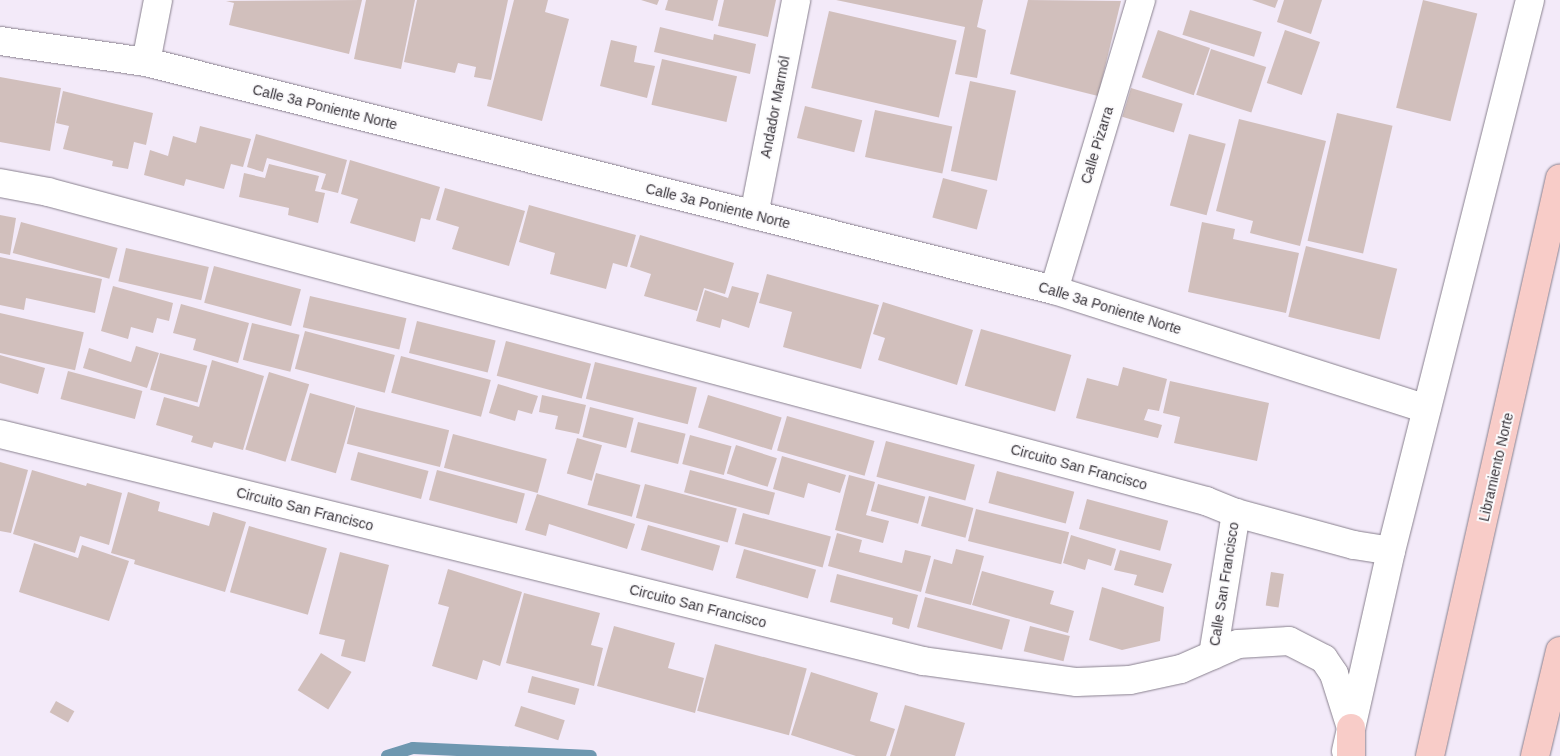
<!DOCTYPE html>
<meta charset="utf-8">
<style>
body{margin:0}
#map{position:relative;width:1560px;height:756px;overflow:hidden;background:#f3eaf9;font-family:Arial,sans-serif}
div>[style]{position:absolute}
.stream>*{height:12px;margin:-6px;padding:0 6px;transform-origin:6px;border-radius:6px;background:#6e97b0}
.building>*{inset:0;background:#d1bfbc;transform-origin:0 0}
.roads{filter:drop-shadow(0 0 1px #89818e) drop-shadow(0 0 1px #89818e)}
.minor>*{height:28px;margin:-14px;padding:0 14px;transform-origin:14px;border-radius:14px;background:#fff}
.tertiary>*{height:28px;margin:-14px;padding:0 14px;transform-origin:14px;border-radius:14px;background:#fff}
.trunk>*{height:28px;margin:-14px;padding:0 14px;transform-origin:14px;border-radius:14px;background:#f8ccc8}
span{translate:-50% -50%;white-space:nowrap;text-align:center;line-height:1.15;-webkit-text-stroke:4px #fcfbfd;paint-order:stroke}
.street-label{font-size:14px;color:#3a363c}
</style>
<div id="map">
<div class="stream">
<div style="left:387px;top:756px;width:27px;rotate:-17deg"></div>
<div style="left:413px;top:748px;width:178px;rotate:2.6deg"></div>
</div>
<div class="building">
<div style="clip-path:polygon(362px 0,349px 54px,229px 25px,234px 3px,226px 1px)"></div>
<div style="clip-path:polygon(366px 0,415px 0,401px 69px,354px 59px)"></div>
<div style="clip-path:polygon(417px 0,508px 0,491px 80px,474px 77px,476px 67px,458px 63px,455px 73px,404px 62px)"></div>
<div style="clip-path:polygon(514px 0,548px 0,545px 12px,569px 19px,542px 121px,487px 106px)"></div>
<div style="clip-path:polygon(641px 0,659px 0,657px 5px)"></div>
<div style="clip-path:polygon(668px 0,718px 0,713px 21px,665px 10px)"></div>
<div style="clip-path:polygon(724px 0,776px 0,768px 37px,718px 26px)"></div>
<div style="clip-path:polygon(836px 0,983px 0,977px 27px,986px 30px,977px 78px,955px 74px,965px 27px)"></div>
<div style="clip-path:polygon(1028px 0,1121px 1px,1098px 96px,1010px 74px)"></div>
<div style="clip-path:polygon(1252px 0,1278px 0,1275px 8px)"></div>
<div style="clip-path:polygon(1284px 0,1322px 0,1311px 34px,1277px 22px)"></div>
<div style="left:1423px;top:0;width:56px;height:111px;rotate:14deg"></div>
<div style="left:1190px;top:10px;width:75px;height:26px;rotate:17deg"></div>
<div style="left:829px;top:11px;width:131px;height:79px;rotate:13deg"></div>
<div style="clip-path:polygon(660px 27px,713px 40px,714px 34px,756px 44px,750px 74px,654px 52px)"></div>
<div style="left:1158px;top:30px;width:55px;height:50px;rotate:19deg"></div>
<div style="left:1285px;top:30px;width:37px;height:56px;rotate:19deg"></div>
<div style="clip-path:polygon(611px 40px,637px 46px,634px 62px,655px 66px,647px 98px,600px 86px)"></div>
<div style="left:1211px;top:49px;width:58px;height:48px;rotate:18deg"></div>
<div style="left:662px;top:59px;width:77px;height:47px;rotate:13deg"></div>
<div style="clip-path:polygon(0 77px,61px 88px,50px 151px,0 142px)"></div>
<div style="left:970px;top:81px;width:47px;height:92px;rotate:12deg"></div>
<div style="left:1131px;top:88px;width:54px;height:30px;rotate:17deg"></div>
<div style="clip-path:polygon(63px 91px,153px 113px,146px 145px,134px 142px,128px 169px,112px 166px,113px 161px,63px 149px,69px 126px,56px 123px)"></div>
<div style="left:805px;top:106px;width:59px;height:33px;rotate:14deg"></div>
<div style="left:875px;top:110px;width:79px;height:48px;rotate:12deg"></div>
<div style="left:1337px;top:113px;width:57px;height:131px;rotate:13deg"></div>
<div style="clip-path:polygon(1239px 119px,1326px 141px,1300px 246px,1250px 233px,1253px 221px,1216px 211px)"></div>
<div style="clip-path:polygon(200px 126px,251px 139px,243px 167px,231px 164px,224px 189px,186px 179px,184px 186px,144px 175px,150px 150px,168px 156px,173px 136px,196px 143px)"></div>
<div style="clip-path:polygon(256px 134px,347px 160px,338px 193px,321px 189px,326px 174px,267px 158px,263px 172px,247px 167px)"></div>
<div style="left:1189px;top:134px;width:38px;height:74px;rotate:15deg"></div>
<div style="clip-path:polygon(350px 160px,440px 187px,430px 220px,421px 218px,415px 242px,350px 223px,358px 199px,341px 194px)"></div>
<div style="clip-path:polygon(269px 164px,319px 176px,315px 191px,325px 193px,318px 223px,288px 215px,289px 208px,239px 197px,244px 173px,265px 178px)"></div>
<div style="left:943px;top:178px;width:46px;height:41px;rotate:15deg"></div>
<div style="clip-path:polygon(445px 188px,525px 211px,509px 266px,452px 249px,459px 227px,436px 220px)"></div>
<div style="clip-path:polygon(529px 205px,636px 235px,627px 267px,613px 263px,606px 289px,550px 274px,555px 253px,519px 242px)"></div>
<div style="clip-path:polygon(0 215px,16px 218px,10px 255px,0 253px)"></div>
<div style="left:21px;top:222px;width:100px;height:32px;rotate:15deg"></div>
<div style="clip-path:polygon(1202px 222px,1235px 229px,1233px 239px,1299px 253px,1286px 313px,1188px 292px)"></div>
<div style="clip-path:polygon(640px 235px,734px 263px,725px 294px,704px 288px,697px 311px,644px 296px,651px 274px,630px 267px)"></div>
<div style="left:1306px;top:246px;width:94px;height:73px;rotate:14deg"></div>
<div style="left:126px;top:248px;width:85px;height:34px;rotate:13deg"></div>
<div style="clip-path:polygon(0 257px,102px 279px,95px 313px,26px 298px,24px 310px,0 305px)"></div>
<div style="left:214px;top:266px;width:90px;height:38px;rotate:15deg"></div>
<div style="clip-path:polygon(767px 274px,879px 305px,861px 369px,783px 347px,792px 312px,759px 303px)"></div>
<div style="clip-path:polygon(113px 286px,173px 303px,169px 321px,157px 318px,153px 333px,131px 327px,128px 339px,101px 331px)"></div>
<div style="clip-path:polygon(732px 286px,759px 293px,749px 328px,722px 319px,720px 328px,696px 321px,705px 290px,728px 298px)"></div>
<div style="left:310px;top:296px;width:99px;height:32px;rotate:13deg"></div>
<div style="clip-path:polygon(883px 302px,973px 330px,957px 385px,878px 360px,885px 338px,873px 334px)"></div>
<div style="clip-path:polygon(181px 304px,249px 323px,238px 363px,193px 350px,196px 339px,173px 333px)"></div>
<div style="left:0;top:313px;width:86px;height:39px;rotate:13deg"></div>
<div style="left:417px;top:321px;width:81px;height:33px;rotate:14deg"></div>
<div style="left:252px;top:323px;width:49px;height:38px;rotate:14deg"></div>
<div style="left:981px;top:329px;width:94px;height:59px;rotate:16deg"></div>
<div style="left:305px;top:331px;width:93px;height:39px;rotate:15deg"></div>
<div style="left:506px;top:341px;width:88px;height:36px;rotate:15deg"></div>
<div style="clip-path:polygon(136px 346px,159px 353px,147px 388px,83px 368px,89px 348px,131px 362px)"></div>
<div style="left:160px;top:353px;width:49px;height:38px;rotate:15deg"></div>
<div style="clip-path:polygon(0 355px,45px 368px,38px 394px,0 383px)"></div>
<div style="left:401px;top:356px;width:93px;height:38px;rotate:15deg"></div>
<div style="clip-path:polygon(212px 360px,264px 376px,243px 450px,214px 442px,212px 448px,191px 442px,193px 436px,156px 425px,164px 397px,199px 407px)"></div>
<div style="left:595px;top:362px;width:105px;height:38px;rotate:14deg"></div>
<div style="clip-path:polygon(1123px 367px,1167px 379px,1159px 411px,1148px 409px,1144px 420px,1162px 425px,1158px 438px,1076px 418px,1087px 378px,1118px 386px)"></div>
<div style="left:68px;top:371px;width:77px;height:29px;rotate:15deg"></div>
<div style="left:269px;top:372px;width:42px;height:81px;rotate:17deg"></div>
<div style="clip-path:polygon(1170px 381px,1269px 403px,1257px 461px,1174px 443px,1180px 417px,1163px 413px)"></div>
<div style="clip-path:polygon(498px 384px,538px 396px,532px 414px,518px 410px,515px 421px,489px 413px)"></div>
<div style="left:310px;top:393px;width:47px;height:70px;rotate:16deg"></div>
<div style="clip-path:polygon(542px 395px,586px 405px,579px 434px,555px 429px,558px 416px,539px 412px)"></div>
<div style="left:708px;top:395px;width:77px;height:34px;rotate:17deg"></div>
<div style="left:356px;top:407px;width:96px;height:38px;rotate:14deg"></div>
<div style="left:590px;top:407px;width:45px;height:31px;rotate:14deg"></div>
<div style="left:787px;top:416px;width:91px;height:36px;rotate:16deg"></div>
<div style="left:638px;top:422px;width:49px;height:31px;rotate:14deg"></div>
<div style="left:453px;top:434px;width:97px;height:35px;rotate:15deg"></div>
<div style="left:690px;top:435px;width:43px;height:30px;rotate:15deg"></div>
<div style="left:577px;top:438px;width:26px;height:37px;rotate:16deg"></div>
<div style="left:886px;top:441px;width:92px;height:37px;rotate:15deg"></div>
<div style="left:736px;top:445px;width:43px;height:30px;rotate:18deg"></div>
<div style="left:358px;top:452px;width:73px;height:29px;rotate:15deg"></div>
<div style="clip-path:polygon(782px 456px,846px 475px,840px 493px,808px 483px,804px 498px,773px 489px)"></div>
<div style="clip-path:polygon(0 462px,28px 470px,11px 533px,0 531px)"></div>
<div style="clip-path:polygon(32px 470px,86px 486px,87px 483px,122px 493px,109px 545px,80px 536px,75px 553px,13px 534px)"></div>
<div style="left:437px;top:470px;width:91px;height:31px;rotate:15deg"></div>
<div style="left:690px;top:470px;width:88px;height:23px;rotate:15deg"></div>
<div style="left:997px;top:471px;width:80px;height:33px;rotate:15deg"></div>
<div style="left:596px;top:473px;width:46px;height:33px;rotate:15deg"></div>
<div style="clip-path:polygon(849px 475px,875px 482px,866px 515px,889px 521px,883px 543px,835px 530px)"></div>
<div style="left:645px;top:484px;width:95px;height:35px;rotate:15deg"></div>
<div style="left:878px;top:484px;width:49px;height:28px;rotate:15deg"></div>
<div style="clip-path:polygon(128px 492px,160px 502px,158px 511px,209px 526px,213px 512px,246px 522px,225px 592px,134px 564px,135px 560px,111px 553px)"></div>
<div style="clip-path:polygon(537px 494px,635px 524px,627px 549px,549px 524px,546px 536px,525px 530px)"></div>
<div style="left:929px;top:496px;width:46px;height:31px;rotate:15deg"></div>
<div style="left:1087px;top:499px;width:84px;height:31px;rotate:15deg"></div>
<div style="left:976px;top:509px;width:96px;height:33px;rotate:14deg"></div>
<div style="left:743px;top:513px;width:91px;height:32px;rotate:15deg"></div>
<div style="left:648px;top:525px;width:75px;height:26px;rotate:16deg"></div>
<div style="left:249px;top:526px;width:81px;height:69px;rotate:16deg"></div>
<div style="clip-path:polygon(837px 533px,862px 540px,859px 552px,902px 563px,905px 550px,931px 556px,921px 592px,828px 566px)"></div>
<div style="clip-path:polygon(1071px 535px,1116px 549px,1111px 566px,1088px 559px,1085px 570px,1063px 563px)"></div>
<div style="clip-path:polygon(34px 543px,78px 558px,82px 545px,129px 561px,109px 621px,19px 592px)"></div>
<div style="left:744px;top:549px;width:75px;height:30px;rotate:16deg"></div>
<div style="clip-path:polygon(956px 549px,984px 556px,971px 605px,925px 593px,934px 559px,952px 564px)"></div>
<div style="clip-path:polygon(1120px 550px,1172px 564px,1163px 593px,1134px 585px,1137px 575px,1114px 570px)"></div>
<div style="clip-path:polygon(340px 552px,389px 565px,365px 662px,341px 656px,345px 640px,319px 634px)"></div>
<div style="clip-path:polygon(448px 569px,522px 592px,500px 666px,483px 660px,477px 680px,432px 666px,449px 607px,438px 604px)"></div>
<div style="clip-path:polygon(982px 571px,1054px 591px,1050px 604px,1074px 611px,1068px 633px,972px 605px)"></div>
<div style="left:1271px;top:572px;width:13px;height:34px;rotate:9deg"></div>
<div style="clip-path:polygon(837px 574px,918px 595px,909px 629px,892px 624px,893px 618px,830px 602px)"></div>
<div style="clip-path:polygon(1102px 587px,1164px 607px,1160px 641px,1122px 650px,1089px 640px)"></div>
<div style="clip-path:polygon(524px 593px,600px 613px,591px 645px,603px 648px,594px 686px,506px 663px)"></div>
<div style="left:925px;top:597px;width:88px;height:31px;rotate:15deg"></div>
<div style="clip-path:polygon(614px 626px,675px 643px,668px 668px,704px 678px,695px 713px,597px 686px)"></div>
<div style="left:1030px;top:626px;width:41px;height:26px;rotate:14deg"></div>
<div style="left:715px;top:644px;width:95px;height:69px;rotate:15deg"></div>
<div style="left:321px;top:653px;width:36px;height:44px;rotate:32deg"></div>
<div style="clip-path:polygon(811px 672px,878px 693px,870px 721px,895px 729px,886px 756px,856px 756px,791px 735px)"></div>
<div style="left:532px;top:676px;width:49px;height:17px;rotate:15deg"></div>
<div style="left:56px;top:701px;width:21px;height:13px;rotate:29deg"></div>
<div style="clip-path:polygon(905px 705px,965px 723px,955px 756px,890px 756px)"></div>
<div style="left:521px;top:706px;width:46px;height:21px;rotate:18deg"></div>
</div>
<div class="roads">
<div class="minor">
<div style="left:0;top:41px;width:148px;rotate:8.2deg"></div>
<div style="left:146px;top:62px;width:936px;rotate:14.1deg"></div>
<div style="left:1054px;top:290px;width:391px;rotate:17.7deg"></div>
<div style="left:146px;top:62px;width:63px;rotate:-79deg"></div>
<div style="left:0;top:183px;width:49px;rotate:10.6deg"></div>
<div style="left:48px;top:192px;width:1199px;rotate:14.94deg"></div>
<div style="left:1206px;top:501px;width:32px;rotate:22deg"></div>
<div style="left:1236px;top:513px;width:122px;rotate:15.2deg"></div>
<div style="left:1354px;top:545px;width:37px;rotate:9deg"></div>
<div style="left:754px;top:215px;width:219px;rotate:-78.9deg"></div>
<div style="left:1054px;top:290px;width:303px;rotate:-73.3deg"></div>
<div style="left:0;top:434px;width:951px;rotate:13.82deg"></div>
<div style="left:923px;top:661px;width:155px;rotate:7.8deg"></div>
<div style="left:1077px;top:682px;width:53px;rotate:-2.2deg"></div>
<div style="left:1130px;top:680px;width:52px;rotate:-12.2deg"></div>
<div style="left:1181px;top:669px;width:62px;rotate:-23.7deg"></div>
<div style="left:1238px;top:644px;width:51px;rotate:-3.4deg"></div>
<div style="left:1289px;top:641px;width:39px;rotate:27deg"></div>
<div style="left:1324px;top:659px;width:18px;rotate:56deg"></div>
<div style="left:1334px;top:674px;width:57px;rotate:72.5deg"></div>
<div style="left:1213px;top:655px;width:144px;rotate:-80.8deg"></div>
</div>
<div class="tertiary">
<div style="left:1346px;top:751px;width:205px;rotate:-77.3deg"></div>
<div style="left:1391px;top:551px;width:568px;rotate:-75.84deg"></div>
</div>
<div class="trunk">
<div style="left:1351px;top:728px;width:28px;rotate:90deg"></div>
<div style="left:1430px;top:756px;width:592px;rotate:-77.32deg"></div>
<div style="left:1535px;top:756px;width:108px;rotate:-76.6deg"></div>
</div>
</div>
<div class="street-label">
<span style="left:325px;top:107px;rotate:14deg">Calle 3a Poniente Norte</span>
<span style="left:775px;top:107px;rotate:-79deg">Andador Marmól</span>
<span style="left:1097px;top:145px;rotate:-73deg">Calle Pizarra</span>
<span style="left:718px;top:206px;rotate:14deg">Calle 3a Poniente Norte</span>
<span style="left:1110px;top:308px;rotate:17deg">Calle 3a Poniente Norte</span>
<span style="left:1079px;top:467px;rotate:15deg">Circuito San Francisco</span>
<span style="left:1496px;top:467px;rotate:-77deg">Libramiento Norte</span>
<span style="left:305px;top:509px;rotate:14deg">Circuito San Francisco</span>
<span style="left:1224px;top:584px;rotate:-81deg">Calle San Francisco</span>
<span style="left:698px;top:606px;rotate:14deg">Circuito San Francisco</span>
</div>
</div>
